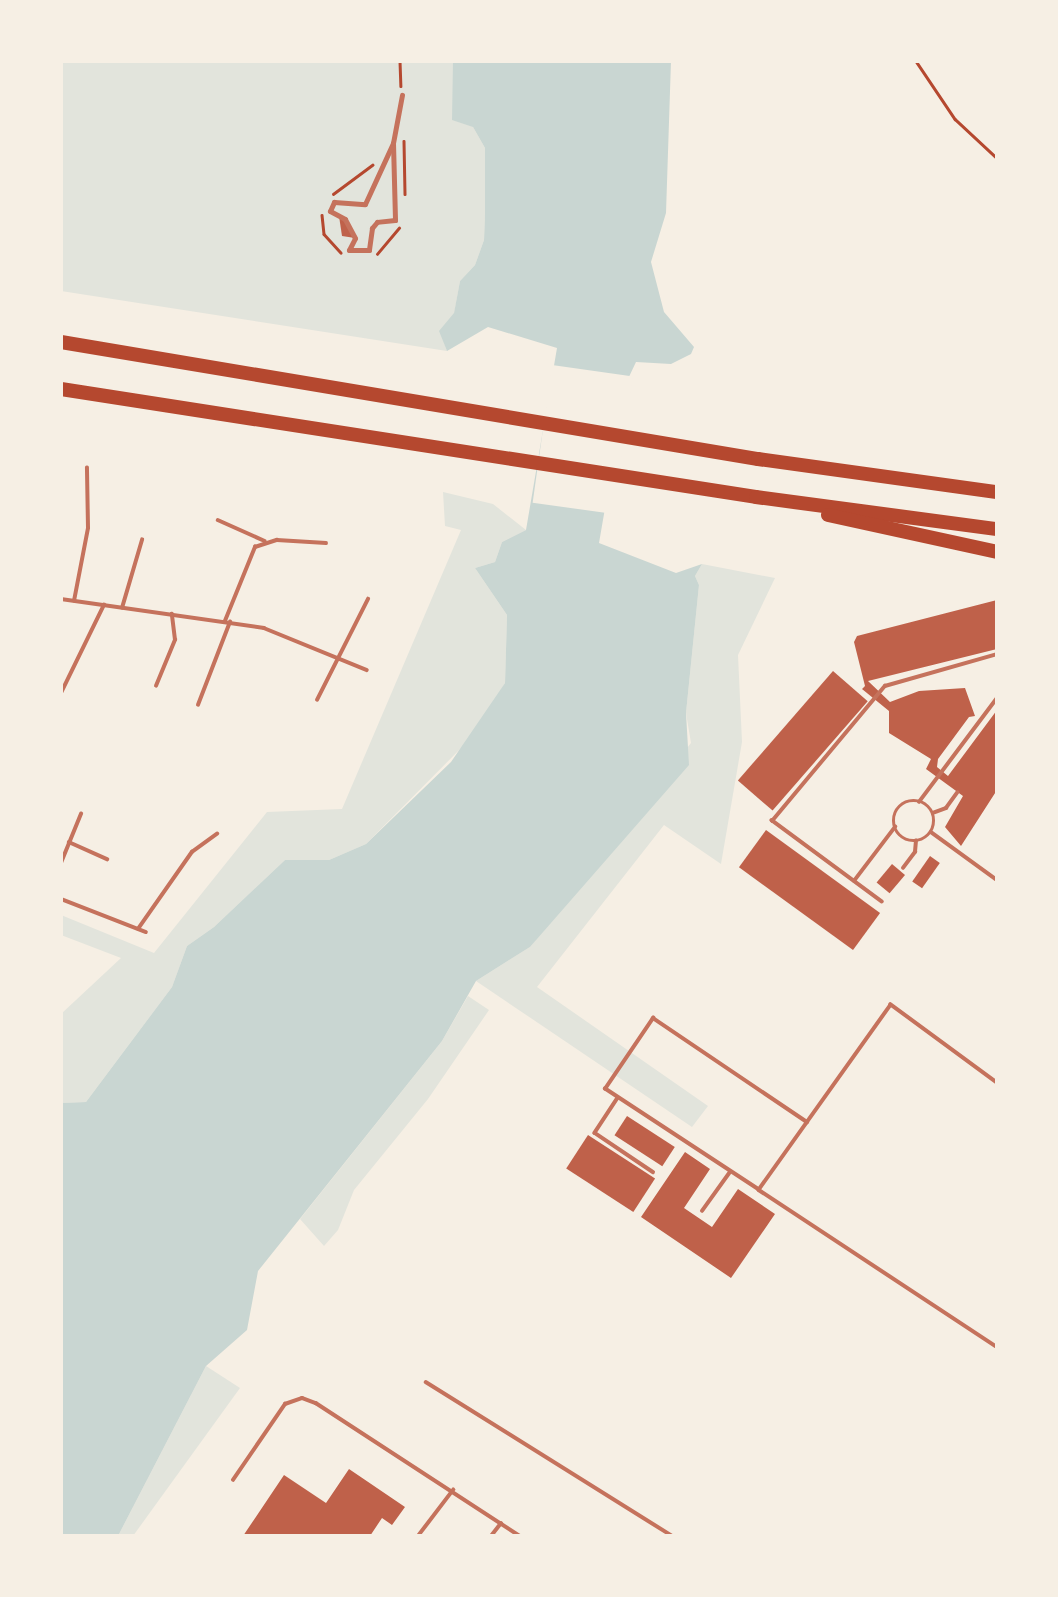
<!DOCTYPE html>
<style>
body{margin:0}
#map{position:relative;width:1058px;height:1597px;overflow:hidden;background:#f6efe4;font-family:"Exo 2",sans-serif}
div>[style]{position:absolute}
.green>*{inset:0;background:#e2e4dc}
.water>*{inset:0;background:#c9d6d2}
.pier>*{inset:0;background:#f6efe4;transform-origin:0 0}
.building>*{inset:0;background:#bf614a;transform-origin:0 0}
.path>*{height:2.5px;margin:-1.25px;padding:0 1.25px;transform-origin:1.25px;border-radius:1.25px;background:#b5482f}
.service>*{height:3.5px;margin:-1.75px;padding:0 1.75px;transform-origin:1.75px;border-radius:1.75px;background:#c5725c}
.service>.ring{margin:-1.75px;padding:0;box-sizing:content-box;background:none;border:3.5px solid #c5725c;border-radius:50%}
.pedestrian>*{height:5px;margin:-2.5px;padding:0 2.5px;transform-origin:2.5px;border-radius:2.5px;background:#c5725c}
.motorway>*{height:14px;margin:-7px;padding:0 7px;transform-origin:7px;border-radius:7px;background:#b5482f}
span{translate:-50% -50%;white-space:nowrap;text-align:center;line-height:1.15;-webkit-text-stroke:5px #f6efe4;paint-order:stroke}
.frame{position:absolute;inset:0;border:63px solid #f6efe4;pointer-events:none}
</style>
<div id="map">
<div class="green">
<div style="clip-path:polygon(61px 61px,453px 61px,473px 127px,485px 148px,485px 214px,484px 240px,475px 265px,460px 281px,454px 314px,440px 331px,447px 351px,61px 291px)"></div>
<div style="clip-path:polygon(443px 492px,493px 504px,526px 530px,502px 542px,495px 562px,475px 568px,507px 615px,505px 683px,473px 736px,366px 844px,329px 860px,285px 860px,214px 927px,187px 946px,172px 987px,86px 1102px,61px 1103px,61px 1014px,121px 958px,61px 935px,61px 915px,154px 953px,267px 812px,342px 809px,461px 530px,445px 526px)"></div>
<div style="clip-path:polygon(702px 564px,775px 578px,738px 655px,742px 742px,721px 864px,664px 825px,537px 987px,708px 1106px,692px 1127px,476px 981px,530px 947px,691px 743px,686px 713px,699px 585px,695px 576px)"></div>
<div style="clip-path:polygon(468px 996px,489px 1010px,428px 1099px,354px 1190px,338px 1230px,324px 1246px,300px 1219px,442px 1041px)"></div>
<div style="clip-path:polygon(206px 1366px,240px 1388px,133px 1536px,118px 1536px)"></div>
</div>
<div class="water">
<div style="clip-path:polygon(453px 61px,671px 61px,666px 213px,651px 262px,664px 312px,694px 347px,691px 354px,671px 364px,636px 362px,627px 381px,599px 543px,676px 573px,702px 564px,695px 576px,699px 585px,686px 713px,689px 765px,530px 947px,476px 981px,442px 1041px,258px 1271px,247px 1330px,206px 1366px,118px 1536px,61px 1536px,61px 1103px,86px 1102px,172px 987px,187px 946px,214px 927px,285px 860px,329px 860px,366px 844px,451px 762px,505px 683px,507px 615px,475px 568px,495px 562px,502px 542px,526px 530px,557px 348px,488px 327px,447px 351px,439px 331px,454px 313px,460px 281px,475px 265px,484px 240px,485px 214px,485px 148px,473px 127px,452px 120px)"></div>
</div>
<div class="pier">
<div style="left:552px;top:365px;width:82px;height:139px;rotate:8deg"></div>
</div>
<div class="building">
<div style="clip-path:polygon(339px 216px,345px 219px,355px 238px,342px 236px)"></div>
<div style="clip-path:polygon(997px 600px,997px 649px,868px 681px,890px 702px,919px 691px,965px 688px,975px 716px,969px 717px,938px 759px,937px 767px,948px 776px,997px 710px,997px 790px,961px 846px,945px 827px,963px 796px,926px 769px,931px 759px,889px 733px,889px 711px,862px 689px,865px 686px,854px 642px,857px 636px)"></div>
<div style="left:833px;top:671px;width:46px;height:145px;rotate:41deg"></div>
<div style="left:766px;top:830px;width:141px;height:46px;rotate:36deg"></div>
<div style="left:930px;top:856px;width:12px;height:31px;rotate:35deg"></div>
<div style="left:892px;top:864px;width:17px;height:24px;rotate:40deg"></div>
<div style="left:627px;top:1116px;width:57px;height:23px;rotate:33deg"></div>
<div style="left:588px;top:1135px;width:80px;height:40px;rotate:33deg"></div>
<div style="clip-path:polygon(685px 1152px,710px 1169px,684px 1208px,712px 1227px,738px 1189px,775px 1214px,731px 1278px,641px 1217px)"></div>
<div style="clip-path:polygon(349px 1469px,405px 1507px,392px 1525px,382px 1518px,370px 1536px,243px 1536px,284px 1475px,326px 1503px)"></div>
</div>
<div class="path">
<div style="left:400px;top:61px;width:25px;rotate:88deg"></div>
<div style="left:916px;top:61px;width:70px;rotate:56.1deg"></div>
<div style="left:955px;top:119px;width:57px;rotate:42.9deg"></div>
<div style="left:404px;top:141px;width:53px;rotate:88.9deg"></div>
<div style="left:333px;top:194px;width:49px;rotate:-36.6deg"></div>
<div style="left:322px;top:215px;width:19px;rotate:84deg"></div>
<div style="left:324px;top:234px;width:25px;rotate:48deg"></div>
<div style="left:377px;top:254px;width:34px;rotate:-50deg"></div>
</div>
<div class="service">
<div style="left:218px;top:520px;width:51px;rotate:24.1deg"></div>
<div style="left:61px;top:599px;width:205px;rotate:8.1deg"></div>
<div style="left:264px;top:628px;width:111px;rotate:22.2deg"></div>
<div style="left:74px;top:601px;width:74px;rotate:-79.1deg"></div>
<div style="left:88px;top:528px;width:60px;rotate:-91deg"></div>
<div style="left:122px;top:608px;width:71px;rotate:-73.6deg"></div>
<div style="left:225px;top:621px;width:80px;rotate:-67.9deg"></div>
<div style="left:255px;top:547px;width:23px;rotate:-18deg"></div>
<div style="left:277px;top:540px;width:49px;rotate:3.5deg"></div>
<div style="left:156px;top:686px;width:50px;rotate:-67.6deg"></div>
<div style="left:175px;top:640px;width:26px;rotate:-97deg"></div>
<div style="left:61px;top:693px;width:98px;rotate:-64deg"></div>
<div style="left:317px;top:700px;width:113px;rotate:-63.2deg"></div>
<div style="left:198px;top:705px;width:89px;rotate:-68.9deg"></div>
<div class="ring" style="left:894px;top:801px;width:36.5px;height:36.5px"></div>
<div style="left:919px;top:802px;width:130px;rotate:-53.1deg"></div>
<div style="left:933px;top:813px;width:14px;rotate:-21deg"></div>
<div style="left:946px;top:808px;width:19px;rotate:-54deg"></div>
<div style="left:931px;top:832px;width:82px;rotate:36deg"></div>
<div style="left:69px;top:842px;width:42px;rotate:24.1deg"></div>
<div style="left:61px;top:863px;width:53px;rotate:-67.8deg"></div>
<div style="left:903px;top:868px;width:20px;rotate:-53deg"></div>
<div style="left:915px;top:852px;width:11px;rotate:-85deg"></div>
<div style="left:854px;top:881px;width:68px;rotate:-52.8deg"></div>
<div style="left:61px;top:899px;width:91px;rotate:21.2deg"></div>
<div style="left:882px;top:902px;width:137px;rotate:-143.6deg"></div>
<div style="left:772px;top:821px;width:176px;rotate:-50.1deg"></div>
<div style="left:885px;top:686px;width:116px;rotate:-15.9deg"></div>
<div style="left:138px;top:929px;width:94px;rotate:-55deg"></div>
<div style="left:192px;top:852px;width:31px;rotate:-36deg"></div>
<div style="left:997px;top:1083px;width:132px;rotate:-143.7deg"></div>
<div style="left:891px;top:1005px;width:227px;rotate:125.5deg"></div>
<div style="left:759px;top:1190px;width:285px;rotate:33.4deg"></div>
<div style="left:618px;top:1098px;width:42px;rotate:123.3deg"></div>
<div style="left:595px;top:1133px;width:70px;rotate:33.9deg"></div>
<div style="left:759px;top:1190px;width:184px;rotate:-146.7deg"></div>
<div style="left:605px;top:1089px;width:86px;rotate:-55.9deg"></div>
<div style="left:653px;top:1018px;width:186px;rotate:34deg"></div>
<div style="left:702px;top:1211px;width:48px;rotate:-54.3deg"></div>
<div style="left:426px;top:1382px;width:290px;rotate:32deg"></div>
<div style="left:233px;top:1480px;width:92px;rotate:-55.6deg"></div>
<div style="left:285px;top:1404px;width:18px;rotate:-19deg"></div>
<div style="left:302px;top:1398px;width:15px;rotate:20deg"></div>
<div style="left:316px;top:1403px;width:244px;rotate:33.1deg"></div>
<div style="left:418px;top:1536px;width:58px;rotate:-52.7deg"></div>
<div style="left:491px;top:1536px;width:16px;rotate:-52deg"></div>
</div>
<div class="pedestrian">
<div style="left:393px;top:143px;width:77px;rotate:88.5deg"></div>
<div style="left:395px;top:220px;width:18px;rotate:174deg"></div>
<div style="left:377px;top:222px;width:8px;rotate:130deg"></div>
<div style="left:372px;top:228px;width:22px;rotate:98deg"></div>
<div style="left:369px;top:250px;width:20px;rotate:180deg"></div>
<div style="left:349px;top:250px;width:13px;rotate:-63deg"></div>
<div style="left:355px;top:238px;width:21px;rotate:-118deg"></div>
<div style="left:345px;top:219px;width:17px;rotate:-152deg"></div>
<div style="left:330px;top:211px;width:10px;rotate:-66deg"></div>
<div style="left:334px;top:202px;width:31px;rotate:4deg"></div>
<div style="left:365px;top:204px;width:67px;rotate:-65.3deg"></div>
<div style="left:393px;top:143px;width:49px;rotate:-79.4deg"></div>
</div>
<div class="motorway">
<div style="left:61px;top:342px;width:707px;rotate:9.53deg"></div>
<div style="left:758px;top:459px;width:241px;rotate:7.9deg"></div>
<div style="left:61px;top:389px;width:703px;rotate:8.83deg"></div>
<div style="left:756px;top:497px;width:243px;rotate:7.6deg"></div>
<div style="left:828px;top:515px;width:173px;rotate:12.3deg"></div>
</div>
<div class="frame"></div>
</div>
